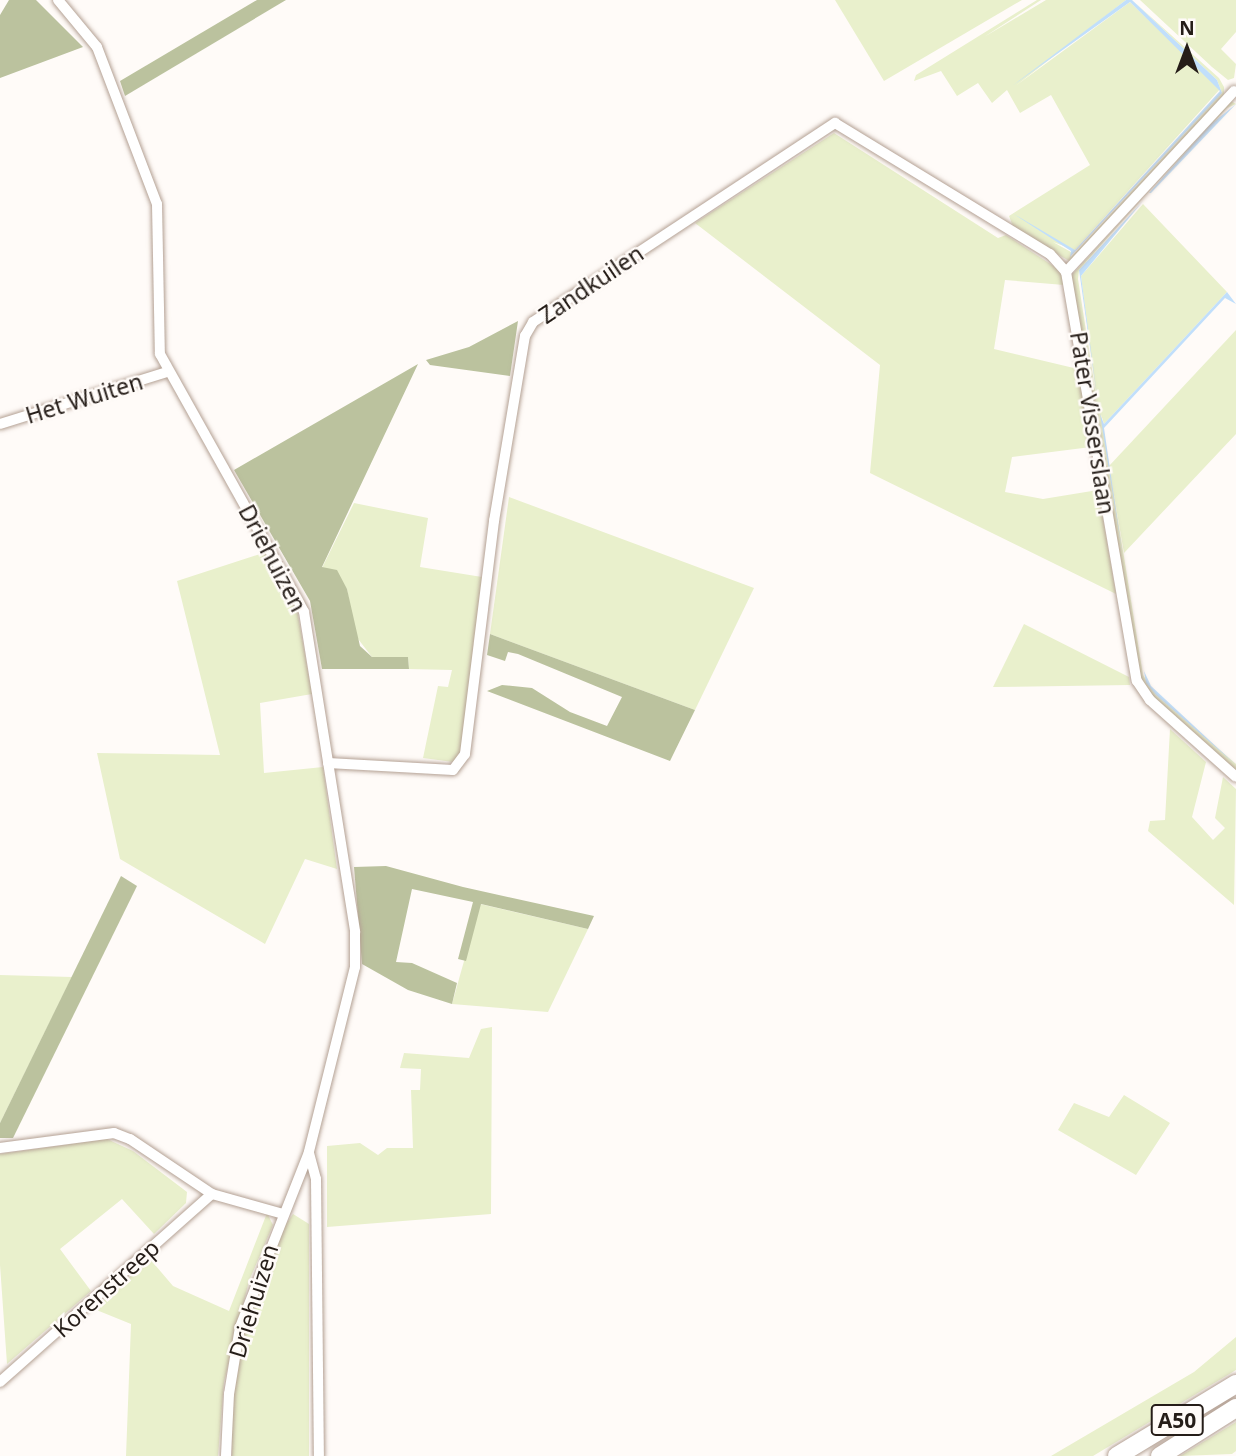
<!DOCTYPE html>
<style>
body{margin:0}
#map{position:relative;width:1236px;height:1456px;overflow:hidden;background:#fffbf8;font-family:"Noto Sans",sans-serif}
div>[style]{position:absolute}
.green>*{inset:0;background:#e9f0cc}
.forest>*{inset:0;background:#bbc29e}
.water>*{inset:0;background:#c1dffb}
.roads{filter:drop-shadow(0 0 2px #b4a194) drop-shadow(0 0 2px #b4a194)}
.minor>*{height:10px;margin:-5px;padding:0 5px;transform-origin:5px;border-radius:5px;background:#fff}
.motorway>*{height:18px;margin:-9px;padding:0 9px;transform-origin:9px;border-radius:9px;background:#fff}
span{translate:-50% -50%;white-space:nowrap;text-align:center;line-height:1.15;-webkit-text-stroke:5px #fffbf8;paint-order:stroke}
.shield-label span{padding:2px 5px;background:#fffbf8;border:2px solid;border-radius:5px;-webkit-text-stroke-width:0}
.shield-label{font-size:21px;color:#251d18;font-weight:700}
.street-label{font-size:23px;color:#251d18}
.north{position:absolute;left:1152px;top:14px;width:70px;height:70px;-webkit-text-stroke:5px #fffbf8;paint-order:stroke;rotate:0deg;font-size:19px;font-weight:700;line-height:28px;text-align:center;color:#251d18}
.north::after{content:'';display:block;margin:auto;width:24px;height:32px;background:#251d18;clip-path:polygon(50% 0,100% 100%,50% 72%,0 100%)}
</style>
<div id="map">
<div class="green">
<div style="clip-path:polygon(835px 0,1022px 0,884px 81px)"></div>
<div style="clip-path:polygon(1037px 0,1041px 0,984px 37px,1046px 0,1126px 0,1014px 87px,1130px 2px,1220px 89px,1075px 250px,1053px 242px,1071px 252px,1071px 257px,1222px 93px,1217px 80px,1132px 0,1219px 78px,1224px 87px,1224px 98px,1071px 262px,1014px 229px,1009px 216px,1090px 165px,1051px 95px,1020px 113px,1007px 90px,992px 103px,978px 83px,957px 96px,941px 71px,914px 81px,916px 75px)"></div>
<div style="clip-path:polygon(1140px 0,1236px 0,1236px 32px,1221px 49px,1236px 64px,1234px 78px,1228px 80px,1212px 67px)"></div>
<div style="clip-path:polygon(1231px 101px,1236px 104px,1227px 108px,1149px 191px,1079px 270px,1078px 279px,1097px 402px,1081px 276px,1143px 204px,1227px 292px,1104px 424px,1101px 414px,1143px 675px,1156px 695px,1236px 764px,1236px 774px,1154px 700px,1140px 679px,1071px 276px)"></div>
<div style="clip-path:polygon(834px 133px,998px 238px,1006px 235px,1061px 271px,1064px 285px,1005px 280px,994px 349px,1078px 369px,1091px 447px,1012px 457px,1005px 492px,1043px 499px,1098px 490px,1116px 594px,870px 473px,880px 365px,695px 223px)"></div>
<div style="clip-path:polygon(1236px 330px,1236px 434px,1124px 553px,1109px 466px)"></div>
<div style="clip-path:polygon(509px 497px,754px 588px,695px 710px,490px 634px)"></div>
<div style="clip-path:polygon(354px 503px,428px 518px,420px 567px,482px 577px,460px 756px,453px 762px,423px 758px,438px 686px,448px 687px,452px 670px,409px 669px,408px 657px,372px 657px,355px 635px,347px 589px,322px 568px)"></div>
<div style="clip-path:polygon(266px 552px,296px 604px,312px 694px,260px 703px,264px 773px,323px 767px,337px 869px,305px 859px,265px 944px,120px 859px,97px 753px,220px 755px,177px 581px)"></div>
<div style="clip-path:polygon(1024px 624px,1129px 677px,1130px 685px,993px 687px)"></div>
<div style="clip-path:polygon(1170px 729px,1206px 762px,1192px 817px,1213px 840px,1225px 828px,1215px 818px,1223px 777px,1236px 789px,1234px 905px,1148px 831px,1150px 821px,1165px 820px)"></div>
<div style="clip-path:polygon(480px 904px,588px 929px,548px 1012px,452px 1004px)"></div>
<div style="clip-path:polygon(0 975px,72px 977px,0 1123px)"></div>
<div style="clip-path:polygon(492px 1027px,491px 1214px,327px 1227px,327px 1146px,360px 1143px,378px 1155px,387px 1148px,413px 1148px,411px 1090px,420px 1090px,421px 1069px,400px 1068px,404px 1053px,469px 1058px,481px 1029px)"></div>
<div style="clip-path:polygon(1124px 1095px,1170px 1123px,1136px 1175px,1058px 1130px,1074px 1103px,1109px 1117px)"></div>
<div style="clip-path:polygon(107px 1139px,133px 1151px,187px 1192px,186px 1203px,154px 1234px,122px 1199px,60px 1249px,91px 1291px,7px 1364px,0 1265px,0 1154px)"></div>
<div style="clip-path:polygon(267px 1213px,273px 1225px,249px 1281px,224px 1382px,218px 1456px,126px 1456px,131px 1324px,94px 1309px,150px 1259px,173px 1286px,229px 1311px)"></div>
<div style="clip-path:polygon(293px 1214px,309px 1224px,309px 1456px,232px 1456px,231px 1393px,243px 1333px,279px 1234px)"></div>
<div style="clip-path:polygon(1236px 1337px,1236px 1370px,1093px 1456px,1051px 1456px,1194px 1372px)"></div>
<div style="clip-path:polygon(1236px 1422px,1236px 1451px,1232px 1454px,1180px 1456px)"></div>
</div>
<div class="forest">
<div style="clip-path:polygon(9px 0,36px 0,83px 47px,0 78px,0 15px)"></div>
<div style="clip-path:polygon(257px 0,286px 0,125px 96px,120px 81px)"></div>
<div style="clip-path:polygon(518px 321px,510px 376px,430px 365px,426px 360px,469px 347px)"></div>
<div style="clip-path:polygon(418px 364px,322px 567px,337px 570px,347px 589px,360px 646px,372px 657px,408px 657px,409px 669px,322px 669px,310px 601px,234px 470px)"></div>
<div style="clip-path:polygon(490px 634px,695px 710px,670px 761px,487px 691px,502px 685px,532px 688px,570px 712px,607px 726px,622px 697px,518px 654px,508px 652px,505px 661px,487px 655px)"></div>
<div style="clip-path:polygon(386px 866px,463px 887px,594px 916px,588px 929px,481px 904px,466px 961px,458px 959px,473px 902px,412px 889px,396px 962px,412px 963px,457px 983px,452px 1004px,408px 990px,362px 964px,354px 867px)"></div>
<div style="clip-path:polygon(121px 876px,137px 886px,13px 1138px,0 1138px,0 1123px)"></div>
</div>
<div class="water">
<div style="clip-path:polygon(1126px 0,1132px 0,1217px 80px,1222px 93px,1070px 257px,1071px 251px,1012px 213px,1075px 250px,1220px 91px,1130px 2px,1012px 86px)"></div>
<div style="clip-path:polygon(1236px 104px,1151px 193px,1149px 193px,1210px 125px)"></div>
<div style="clip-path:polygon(1143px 201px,1081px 276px,1098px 403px,1079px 270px)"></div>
<div style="clip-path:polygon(1227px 292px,1236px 304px,1225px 298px,1104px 428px,1123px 558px,1100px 414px,1104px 424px)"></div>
<div style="clip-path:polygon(1144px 671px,1151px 686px,1236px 765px,1156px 695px,1146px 683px)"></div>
</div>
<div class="roads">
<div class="minor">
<div style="left:58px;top:0;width:61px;rotate:50.3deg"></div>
<div style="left:97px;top:47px;width:168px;rotate:69.1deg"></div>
<div style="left:157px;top:204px;width:150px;rotate:88.9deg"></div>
<div style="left:160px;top:354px;width:295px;rotate:60.8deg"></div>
<div style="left:304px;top:612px;width:324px;rotate:80.9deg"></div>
<div style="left:355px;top:932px;width:35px;rotate:90deg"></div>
<div style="left:355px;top:967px;width:191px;rotate:104deg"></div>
<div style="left:309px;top:1152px;width:188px;rotate:111.5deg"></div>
<div style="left:240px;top:1327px;width:68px;rotate:99.3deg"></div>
<div style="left:229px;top:1394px;width:62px;rotate:92.8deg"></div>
<div style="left:1066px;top:272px;width:247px;rotate:-47.1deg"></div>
<div style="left:0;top:424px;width:175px;rotate:-17.3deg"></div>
<div style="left:328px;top:763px;width:125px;rotate:3.2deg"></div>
<div style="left:453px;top:770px;width:20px;rotate:-53deg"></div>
<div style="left:465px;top:754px;width:235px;rotate:-82.9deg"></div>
<div style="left:494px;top:521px;width:188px;rotate:-80.5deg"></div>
<div style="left:525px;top:336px;width:16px;rotate:-60deg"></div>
<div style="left:533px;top:322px;width:362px;rotate:-33.4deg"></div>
<div style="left:835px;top:123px;width:252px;rotate:31.4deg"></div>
<div style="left:1050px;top:254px;width:24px;rotate:48deg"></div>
<div style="left:1066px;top:272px;width:415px;rotate:80.2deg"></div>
<div style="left:1137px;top:681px;width:23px;rotate:56deg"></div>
<div style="left:1150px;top:700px;width:115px;rotate:41.8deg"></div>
<div style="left:0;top:1148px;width:115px;rotate:-7.5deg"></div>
<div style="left:114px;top:1133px;width:17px;rotate:21deg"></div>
<div style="left:130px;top:1139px;width:99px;rotate:33.9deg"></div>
<div style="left:212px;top:1194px;width:74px;rotate:15.7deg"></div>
<div style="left:309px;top:1153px;width:27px;rotate:75deg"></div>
<div style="left:316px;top:1179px;width:277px;rotate:89.4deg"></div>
<div style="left:0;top:1382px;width:283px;rotate:-41.6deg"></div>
</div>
<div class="motorway">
<div style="left:1117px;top:1456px;width:139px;rotate:-31.2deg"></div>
<div style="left:1160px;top:1456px;width:90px;rotate:-32.3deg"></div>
</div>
</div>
<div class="shield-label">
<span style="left:1177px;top:1420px">A50</span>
</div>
<div class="street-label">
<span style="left:591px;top:284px;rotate:-34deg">Zandkuilen</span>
<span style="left:84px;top:398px;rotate:-17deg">Het Wuiten</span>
<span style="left:1093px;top:423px;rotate:81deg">Pater Visserslaan</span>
<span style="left:273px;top:558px;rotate:62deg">Driehuizen</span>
<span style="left:106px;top:1288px;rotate:-42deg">Korenstreep</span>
<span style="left:253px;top:1301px;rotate:-73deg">Driehuizen</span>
</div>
<div class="north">N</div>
</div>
